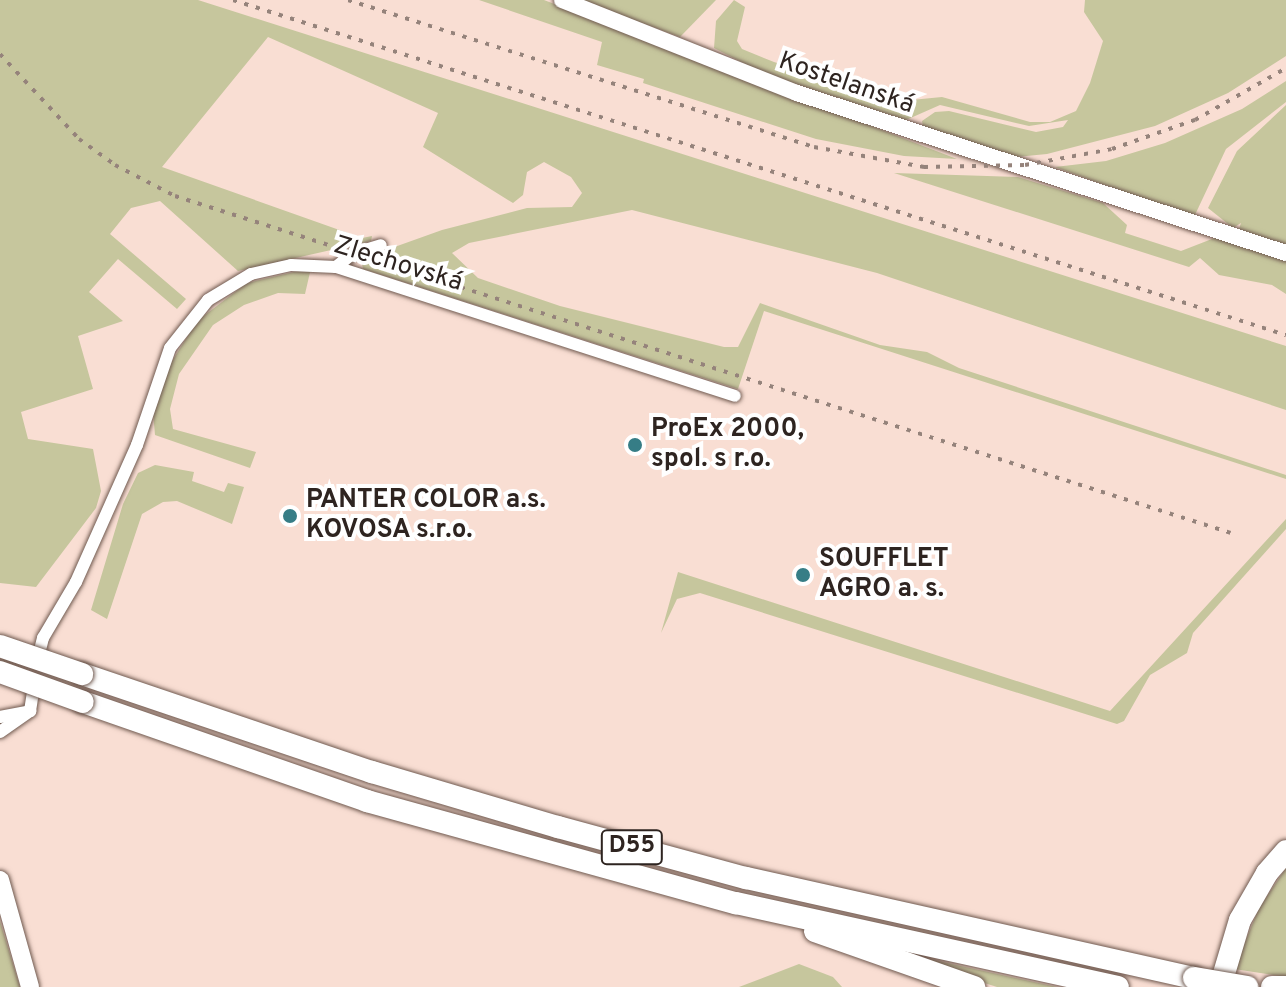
<!DOCTYPE html>
<meta charset="utf-8">
<style>
body{margin:0}
#map{position:relative;width:1286px;height:987px;overflow:hidden;background:#f9ded3;font-family:Overpass,sans-serif}
div>[style]{position:absolute}
.green>*{inset:0;background:#c6c69d}
.roads{filter:drop-shadow(0 0 2px #6f594f) drop-shadow(0 0 2px #6f594f)}
.minor>*{height:12px;margin:-6px;padding:0 6px;transform-origin:6px;border-radius:6px;background:#fff}
.secondary>*{height:16px;margin:-8px;padding:0 8px;transform-origin:8px;border-radius:8px;background:#fff}
.primary>*{height:18px;margin:-9px;padding:0 9px;transform-origin:9px;border-radius:9px;background:#fff}
.motorway>*{height:22px;margin:-11px;padding:0 11px;transform-origin:11px;border-radius:11px;background:#fff}
.rail>*{height:4px;margin-top:-2px;transform-origin:0;background:repeating-linear-gradient(90deg,#95837b 0 4px,transparent 0 12px)}
.bridges{filter:drop-shadow(0 0 2px #6f594f) drop-shadow(0 0 2px #6f594f)}
.motorway-bridge>*{height:22px;margin:-11px;padding:0 11px;transform-origin:11px;border-radius:11px;background:#fff}
.dots>*{width:22px;height:22px;translate:-50% -50%;box-sizing:border-box;border:4px solid #fff;border-radius:50%}
span{translate:-50% -50%;white-space:nowrap;text-align:center;line-height:1.15;-webkit-text-stroke:8px #fff;paint-order:stroke}
.shield-label span{padding:2px 6px;background:#fff;border:2px solid;border-radius:6px;-webkit-text-stroke-width:0}
.shield-label{font-size:24px;color:#2e2420;font-weight:700}
.street-label{font-size:26px;color:#2e2420}
.poi-label{font-size:26px;color:#2e2420;font-weight:700}
.left{translate:0 -50%;text-align:left}
</style>
<div id="map">
<div class="green">
<div style="clip-path:polygon(0 0,198px 0,1286px 346px,1286px 410px,877px 273px,632px 210px,469px 243px,452px 253px,478px 278px,560px 306px,724px 347px,738px 347px,760px 303px,880px 345px,927px 352px,959px 368px,1286px 475px,1286px 479px,764px 311px,738px 389px,363px 269px,361px 259px,442px 230px,527px 208px,572px 207px,582px 193px,571px 177px,544px 162px,527px 172px,523px 195px,513px 203px,423px 147px,438px 113px,268px 37px,162px 167px,362px 238px,372px 236px,371px 241px,238px 271px,160px 201px,131px 208px,110px 234px,186px 299px,177px 309px,118px 259px,89px 292px,123px 321px,78px 336px,93px 389px,21px 412px,28px 439px,93px 449px,101px 491px,96px 508px,36px 587px,0 583px)"></div>
<div style="clip-path:polygon(479px 0,544px 0,957px 159px,904px 156px,816px 139px,643px 83px,644px 79px,597px 65px,602px 42px)"></div>
<div style="clip-path:polygon(580px 0,716px 0,680px 37px)"></div>
<div style="clip-path:polygon(734px 0,745px 7px,737px 41px,742px 49px,774px 62px,805px 72px,826px 69px,847px 84px,901px 101px,942px 97px,1030px 122px,1050px 122px,1076px 111px,1090px 83px,1103px 41px,1084px 12px,1085px 0,1286px 0,1286px 56px,1228px 93px,1155px 126px,1047px 154px,1016px 157px,923px 126px,922px 121px,935px 112px,949px 111px,1036px 132px,1063px 127px,1068px 120px,1029px 126px,940px 105px,906px 120px,765px 74px,714px 48px,716px 21px)"></div>
<div style="clip-path:polygon(1286px 81px,1286px 102px,1226px 149px,1194px 217px,1055px 167px,1106px 161px,1165px 143px,1242px 109px)"></div>
<div style="clip-path:polygon(1286px 105px,1286px 245px,1239px 229px,1241px 223px,1233px 228px,1208px 208px,1237px 151px)"></div>
<div style="clip-path:polygon(894px 173px,1018px 177px,1103px 203px,1127px 225px,1125px 233px,1181px 251px,1217px 237px,1286px 260px,1286px 294px,1272px 285px,1219px 275px,1200px 258px,1189px 267px)"></div>
<div style="clip-path:polygon(311px 268px,305px 294px,278px 293px,244px 305px,213px 325px,179px 374px,170px 409px,173px 429px,256px 452px,250px 468px,155px 435px,153px 412px,169px 366px,197px 321px,247px 283px)"></div>
<div style="clip-path:polygon(155px 465px,194px 472px,192px 481px,224px 492px,228px 483px,244px 487px,232px 524px,177px 501px,163px 502px,142px 514px,107px 619px,91px 610px,123px 504px,138px 473px)"></div>
<div style="clip-path:polygon(1286px 519px,1286px 529px,1193px 633px,1187px 653px,1150px 675px,1124px 721px,1117px 724px,700px 593px,677px 599px,661px 633px,678px 572px,1110px 711px)"></div>
<div style="clip-path:polygon(1286px 868px,1286px 977px,1234px 969px,1259px 908px)"></div>
<div style="clip-path:polygon(0 921px,20px 987px,0 987px)"></div>
<div style="clip-path:polygon(865px 945px,1057px 987px,997px 987px)"></div>
<div style="clip-path:polygon(799px 964px,833px 977px,842px 987px,739px 987px)"></div>
</div>
<div class="roads">
<div class="minor">
<div style="left:336px;top:267px;width:21px;rotate:-39deg"></div>
<div style="left:352px;top:254px;width:30px;rotate:-17deg"></div>
<div style="left:37px;top:662px;width:25px;rotate:-76deg"></div>
<div style="left:43px;top:638px;width:65px;rotate:-59.5deg"></div>
<div style="left:76px;top:582px;width:150px;rotate:-66deg"></div>
<div style="left:137px;top:445px;width:102px;rotate:-71.2deg"></div>
<div style="left:170px;top:348px;width:61px;rotate:-51.6deg"></div>
<div style="left:208px;top:300px;width:50px;rotate:-31.2deg"></div>
<div style="left:251px;top:274px;width:41px;rotate:-12.7deg"></div>
<div style="left:291px;top:265px;width:45px;rotate:2.5deg"></div>
<div style="left:336px;top:267px;width:419px;rotate:17.9deg"></div>
<div style="left:0;top:717px;width:31px;rotate:-11deg"></div>
<div style="left:0;top:732px;width:37px;rotate:-35deg"></div>
<div style="left:30px;top:711px;width:30px;rotate:-81deg"></div>
</div>
<div class="secondary">
<div style="left:562px;top:0;width:253px;rotate:21.6deg"></div>
<div style="left:797px;top:93px;width:515px;rotate:18.12deg"></div>
</div>
<div class="primary">
<div style="left:0;top:880px;width:111px;rotate:74.3deg"></div>
</div>
<div class="motorway">
<div style="left:82px;top:674px;width:306px;rotate:18.7deg"></div>
<div style="left:372px;top:772px;width:194px;rotate:16.5deg"></div>
<div style="left:558px;top:827px;width:195px;rotate:15.2deg"></div>
<div style="left:746px;top:878px;width:459px;rotate:12.6deg"></div>
<div style="left:83px;top:702px;width:301px;rotate:19.2deg"></div>
<div style="left:367px;top:801px;width:383px;rotate:15.5deg"></div>
<div style="left:736px;top:903px;width:391px;rotate:12.4deg"></div>
<div style="left:815px;top:931px;width:169px;rotate:19.4deg"></div>
<div style="left:1220px;top:987px;width:70px;rotate:-73.4deg"></div>
<div style="left:1240px;top:920px;width:54px;rotate:-60.1deg"></div>
<div style="left:1267px;top:873px;width:29px;rotate:-49deg"></div>
<div style="left:1272px;top:987px;width:14px"></div>
</div>
</div>
<div class="rail">
<div style="left:233px;top:0;width:1105px;rotate:17.65deg"></div>
<div style="left:348px;top:0;width:489px;rotate:17.5deg"></div>
<div style="left:814px;top:147px;width:112px;rotate:10.3deg"></div>
<div style="left:924px;top:167px;width:101px;rotate:-1.1deg"></div>
<div style="left:1025px;top:165px;width:88px;rotate:-10.4deg"></div>
<div style="left:1112px;top:149px;width:88px;rotate:-19.3deg"></div>
<div style="left:1195px;top:120px;width:105px;rotate:-29.7deg"></div>
<div style="left:0;top:54px;width:116px;rotate:47.1deg"></div>
<div style="left:79px;top:139px;width:44px;rotate:35.8deg"></div>
<div style="left:115px;top:165px;width:68px;rotate:27.3deg"></div>
<div style="left:175px;top:196px;width:1108px;rotate:17.7deg"></div>
</div>
<div class="bridges">
<div class="motorway-bridge">
<div style="left:0;top:646px;width:87px;rotate:18.9deg"></div>
<div style="left:0;top:672px;width:88px;rotate:19.9deg"></div>
<div style="left:1194px;top:978px;width:54px;rotate:9.6deg"></div>
</div>
</div>
<div class="dots">
<div style="left:635px;top:445px;background:#367d86"></div>
<div style="left:290px;top:516px;background:#367d86"></div>
<div style="left:803px;top:575px;background:#367d86"></div>
</div>
<div class="shield-label">
<span style="left:632px;top:847px">D55</span>
</div>
<div class="street-label">
<span style="left:846px;top:84px;rotate:19deg">Kostelanská</span>
<span style="left:398px;top:265px;rotate:17deg">Zlechovská</span>
</div>
<div class="poi-label">
<span class="left" style="left:651px;top:445px">ProEx 2000,<br>spol. s r.o.</span>
<span class="left" style="left:306px;top:516px">PANTER COLOR a.s.<br>KOVOSA s.r.o.</span>
<span class="left" style="left:819px;top:575px">SOUFFLET<br>AGRO a. s.</span>
</div>
</div>
